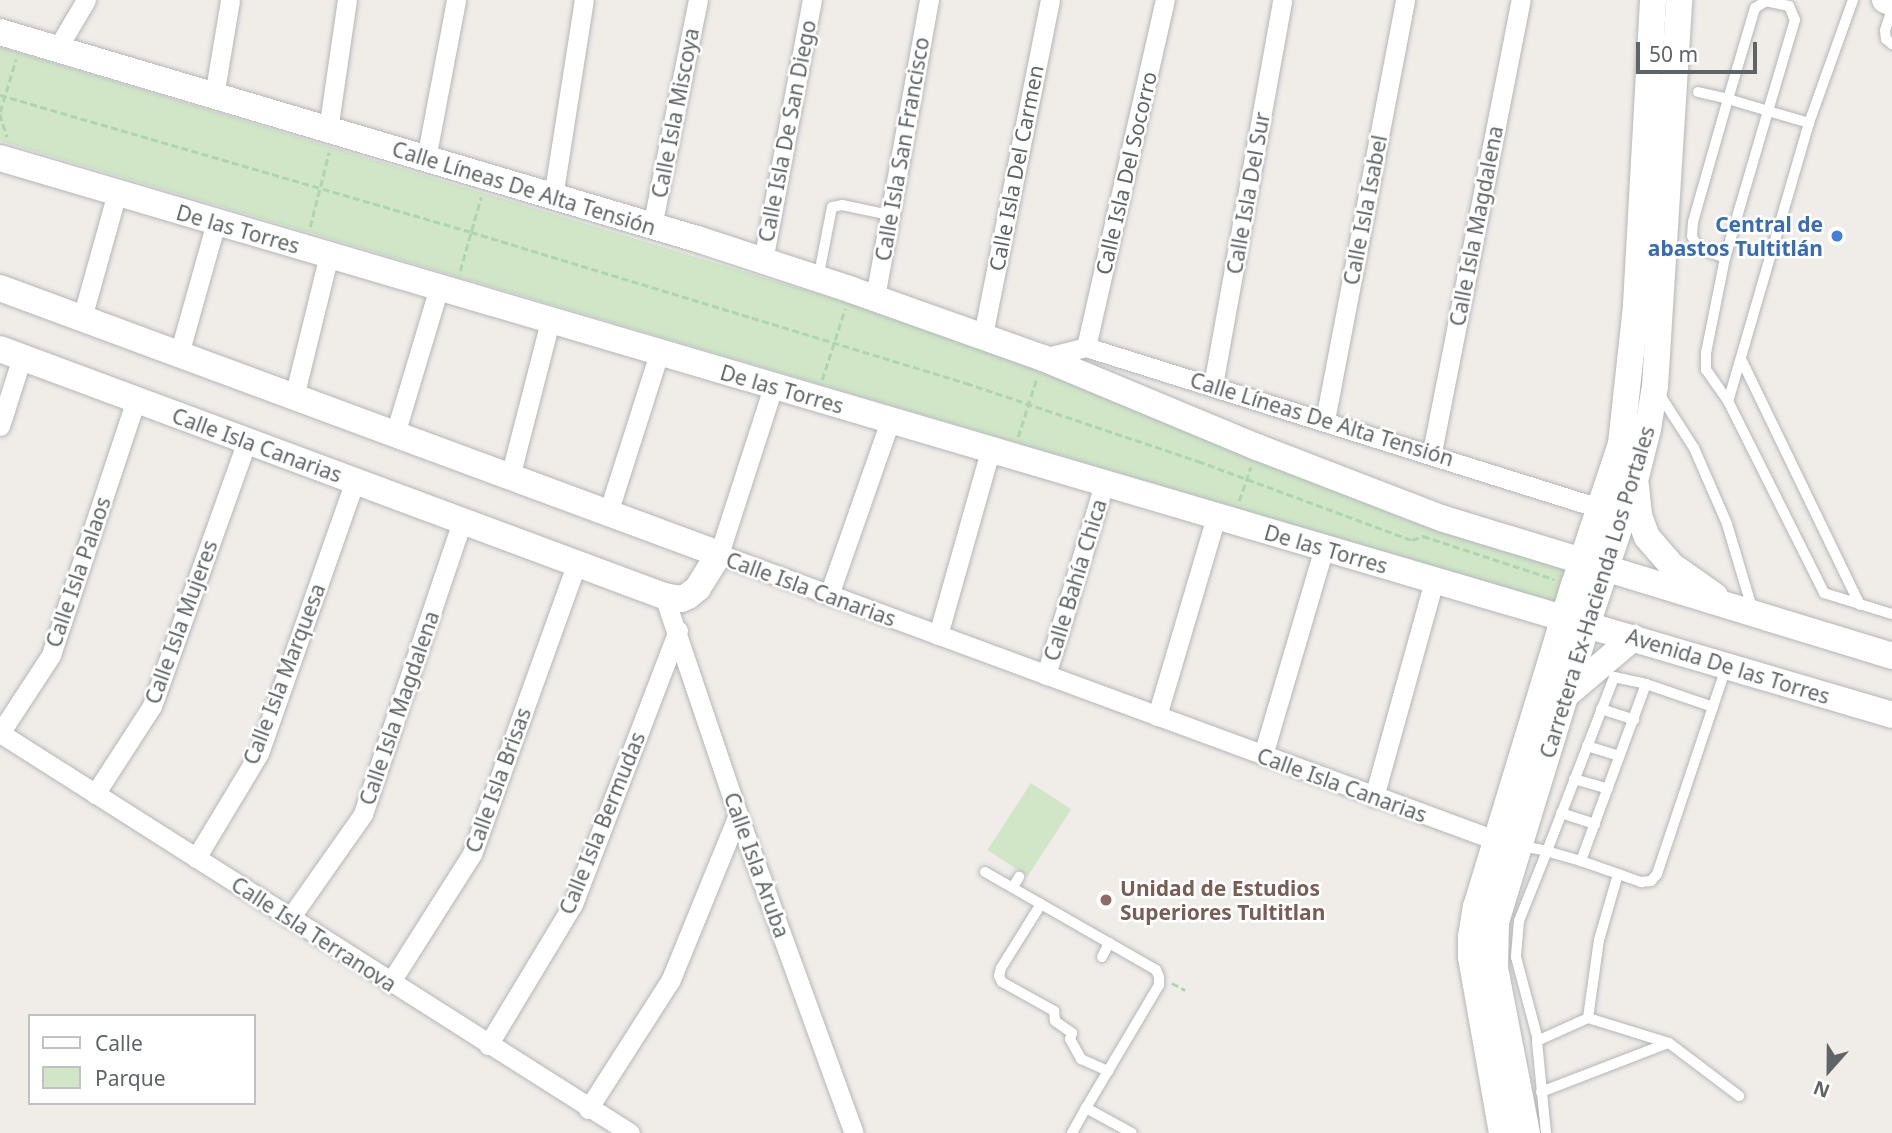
<!DOCTYPE html>
<meta charset="utf-8">
<style>
body{margin:0}
#map{position:relative;width:1892px;height:1133px;overflow:hidden;background:#f0ece8;font-family:"Noto Sans",sans-serif}
div>[style]{position:absolute}
.green>*{inset:0;background:#d0e6c7;transform-origin:0 0}
.path>*{height:2.5px;margin-top:-1.25px;transform-origin:0;background:repeating-linear-gradient(90deg,#add7ab 0 7px,transparent 0 10.5px)}
.roads{filter:drop-shadow(0 0 2px #b3b7b9) drop-shadow(0 0 2px #b3b7b9)}
.lane>*{height:10px;margin:-5px;padding:0 5px;transform-origin:5px;border-radius:5px;background:#fff}
.street>*{height:19px;margin:-9.5px;padding:0 9.5px;transform-origin:9.5px;border-radius:9.5px;background:#fff}
.secondary>*{height:26px;margin:-13px;padding:0 13px;transform-origin:13px;border-radius:13px;background:#fff}
.dots>*{width:19px;height:19px;translate:-50% -50%;box-sizing:border-box;border:4px solid #fff;border-radius:50%}
span{translate:-50% -50%;white-space:nowrap;text-align:center;line-height:1.15;-webkit-text-stroke:5px #fff;paint-order:stroke}
.street-label{font-size:21px;color:#5f6567}
.shop-label{font-size:21px;color:#366cbe;font-weight:700}
.right{translate:-100% -50%;text-align:right}
.education-label{font-size:21px;color:#785e54;font-weight:700}
.left{translate:0 -50%;text-align:left}
.legend{position:absolute;left:28px;top:1014px;width:228px;height:91px;box-sizing:border-box;background:#fff;border:2px solid #bfc1c2;margin:0;padding:9px 12px;list-style:none;font-size:21px;color:#5f6567}
.legend li{display:flex;align-items:center;gap:14px;height:35px}
.legend b{width:35px;border:2px solid #bfc1c2}
.north{position:absolute;left:1794px;top:1035px;width:70px;height:70px;-webkit-text-stroke:5px #fff;paint-order:stroke;rotate:201deg;font-size:19px;font-weight:700;line-height:28px;text-align:center;color:#5f6567}
.north::after{content:'';display:block;margin:auto;width:24px;height:32px;background:#5f6567;clip-path:polygon(50% 0,100% 100%,50% 72%,0 100%)}
.scale{position:absolute;left:1636px;top:42px;width:121px;height:32px;box-sizing:border-box;border:4px solid #5f6567;border-top:0;padding-left:9px;font-size:21px;line-height:24px;white-space:nowrap;color:#5f6567;-webkit-text-stroke:5px #fff;paint-order:stroke}
</style>
<div id="map">
<div class="green">
<div style="clip-path:polygon(0 47px,921px 325px,1109px 397px,1407px 520px,1566px 569px,1555px 602px,0 141px)"></div>
<div style="left:1031px;top:783px;width:48px;height:80px;rotate:33deg"></div>
</div>
<div class="path">
<div style="left:0;top:95px;width:491px;rotate:16.2deg"></div>
<div style="left:471px;top:232px;width:518px;rotate:16.96deg"></div>
<div style="left:966px;top:383px;width:245px;rotate:18.6deg"></div>
<div style="left:1198px;top:461px;width:228px;rotate:20.3deg"></div>
<div style="left:1412px;top:540px;width:12px;rotate:-20deg"></div>
<div style="left:1423px;top:536px;width:138px;rotate:18.2deg"></div>
<div style="left:0;top:112px;width:55px;rotate:-73.2deg"></div>
<div style="left:0;top:114px;width:24px;rotate:73deg"></div>
<div style="left:310px;top:227px;width:77px;rotate:-75.8deg"></div>
<div style="left:460px;top:271px;width:77px;rotate:-74.2deg"></div>
<div style="left:822px;top:380px;width:75px;rotate:-72.1deg"></div>
<div style="left:1018px;top:437px;width:63px;rotate:-72.4deg"></div>
<div style="left:1239px;top:501px;width:36px;rotate:-71deg"></div>
<div style="left:1172px;top:983px;width:15px;rotate:28deg"></div>
</div>
<div class="roads">
<div class="lane">
<div style="left:1853px;top:0;width:131px;rotate:109.7deg"></div>
<div style="left:1809px;top:123px;width:290px;rotate:106.2deg"></div>
<div style="left:1728px;top:401px;width:215px;rotate:63.4deg"></div>
<div style="left:1824px;top:593px;width:71px;rotate:17.2deg"></div>
<div style="left:1892px;top:9px;width:23px;rotate:108deg"></div>
<div style="left:1885px;top:31px;width:8px;rotate:83deg"></div>
<div style="left:1886px;top:39px;width:8px;rotate:40deg"></div>
<div style="left:1698px;top:92px;width:31px;rotate:13deg"></div>
<div style="left:1728px;top:99px;width:42px;rotate:16.7deg"></div>
<div style="left:1768px;top:111px;width:95px;rotate:-73.5deg"></div>
<div style="left:1795px;top:20px;width:15px;rotate:-113deg"></div>
<div style="left:1789px;top:6px;width:24px;rotate:-168deg"></div>
<div style="left:1766px;top:1px;width:13px;rotate:148deg"></div>
<div style="left:1755px;top:8px;width:95px;rotate:106.5deg"></div>
<div style="left:1728px;top:99px;width:128px;rotate:105.9deg"></div>
<div style="left:1693px;top:222px;width:14px;rotate:94deg"></div>
<div style="left:1692px;top:236px;width:12px;rotate:66deg"></div>
<div style="left:1697px;top:247px;width:30px;rotate:21deg"></div>
<div style="left:818px;top:279px;width:73px;rotate:-79deg"></div>
<div style="left:832px;top:207px;width:10px;rotate:-11deg"></div>
<div style="left:842px;top:205px;width:48px;rotate:12deg"></div>
<div style="left:1741px;top:359px;width:273px;rotate:64.2deg"></div>
<div style="left:1658px;top:392px;width:67px;rotate:57.3deg"></div>
<div style="left:1694px;top:448px;width:83px;rotate:66.5deg"></div>
<div style="left:1727px;top:524px;width:91px;rotate:73.4deg"></div>
<div style="left:1728px;top:401px;width:38px;rotate:-125deg"></div>
<div style="left:1706px;top:370px;width:17px;rotate:-90deg"></div>
<div style="left:1706px;top:353px;width:97px;rotate:-78.7deg"></div>
<div style="left:1725px;top:258px;width:153px;rotate:-73.7deg"></div>
<div style="left:1768px;top:111px;width:43px;rotate:16.3deg"></div>
<div style="left:1646px;top:684px;width:189px;rotate:110.2deg"></div>
<div style="left:1581px;top:861px;width:64px;rotate:19.3deg"></div>
<div style="left:1641px;top:882px;width:10px;rotate:-6deg"></div>
<div style="left:1651px;top:881px;width:9px;rotate:-49deg"></div>
<div style="left:1657px;top:874px;width:217px;rotate:-71.5deg"></div>
<div style="left:1601px;top:709px;width:35px;rotate:18deg"></div>
<div style="left:1587px;top:746px;width:34px;rotate:17deg"></div>
<div style="left:1574px;top:779px;width:35px;rotate:16deg"></div>
<div style="left:1561px;top:813px;width:36px;rotate:18deg"></div>
<div style="left:1522px;top:846px;width:25px;rotate:11deg"></div>
<div style="left:1547px;top:851px;width:75px;rotate:111.8deg"></div>
<div style="left:1519px;top:921px;width:36px;rotate:95deg"></div>
<div style="left:1516px;top:957px;width:86px;rotate:75.2deg"></div>
<div style="left:1581px;top:861px;width:35px;rotate:-164deg"></div>
<div style="left:1547px;top:851px;width:186px;rotate:-68.9deg"></div>
<div style="left:1614px;top:677px;width:33px;rotate:12deg"></div>
<div style="left:1646px;top:684px;width:71px;rotate:18.9deg"></div>
<div style="left:985px;top:872px;width:197px;rotate:29.8deg"></div>
<div style="left:1156px;top:970px;width:8px;rotate:67deg"></div>
<div style="left:1159px;top:977px;width:8px;rotate:90deg"></div>
<div style="left:1159px;top:985px;width:143px;rotate:120.7deg"></div>
<div style="left:1013px;top:887px;width:12px;rotate:-59deg"></div>
<div style="left:1041px;top:904px;width:75px;rotate:122deg"></div>
<div style="left:1001px;top:968px;width:8px;rotate:104deg"></div>
<div style="left:999px;top:976px;width:7px;rotate:63deg"></div>
<div style="left:1002px;top:982px;width:60px;rotate:29.1deg"></div>
<div style="left:1054px;top:1011px;width:10px;rotate:84deg"></div>
<div style="left:1055px;top:1021px;width:21px;rotate:35deg"></div>
<div style="left:1072px;top:1033px;width:6px;rotate:108deg"></div>
<div style="left:1070px;top:1039px;width:23px;rotate:61deg"></div>
<div style="left:1081px;top:1059px;width:30px;rotate:24deg"></div>
<div style="left:1102px;top:957px;width:16px;rotate:-63deg"></div>
<div style="left:1588px;top:1018px;width:85px;rotate:17.2deg"></div>
<div style="left:1669px;top:1043px;width:88px;rotate:37.1deg"></div>
<div style="left:1541px;top:1092px;width:136px;rotate:-21.1deg"></div>
<div style="left:1072px;top:1133px;width:29px;rotate:-61deg"></div>
<div style="left:1086px;top:1108px;width:52px;rotate:28.5deg"></div>
<div style="left:1546px;top:1133px;width:92px;rotate:-95.6deg"></div>
<div style="left:1537px;top:1041px;width:56px;rotate:-24.3deg"></div>
<div style="left:1588px;top:1018px;width:79px;rotate:-82deg"></div>
<div style="left:1599px;top:940px;width:69px;rotate:-73.9deg"></div>
</div>
<div class="street">
<div style="left:57px;top:49px;width:57px;rotate:-59.4deg"></div>
<div style="left:214px;top:96px;width:97px;rotate:-80.5deg"></div>
<div style="left:328px;top:130px;width:131px;rotate:-81.7deg"></div>
<div style="left:426px;top:159px;width:162px;rotate:-79.3deg"></div>
<div style="left:553px;top:197px;width:199px;rotate:-81.1deg"></div>
<div style="left:652px;top:226px;width:231px;rotate:-78.5deg"></div>
<div style="left:763px;top:261px;width:266px;rotate:-79.4deg"></div>
<div style="left:875px;top:297px;width:302px;rotate:-79.7deg"></div>
<div style="left:82px;top:318px;width:130px;rotate:-74.4deg"></div>
<div style="left:983px;top:335px;width:342px;rotate:-78.7deg"></div>
<div style="left:1086px;top:347px;width:356px;rotate:-77.2deg"></div>
<div style="left:179px;top:354px;width:137px;rotate:-74.3deg"></div>
<div style="left:1043px;top:358px;width:44px;rotate:-14.3deg"></div>
<div style="left:1086px;top:347px;width:538px;rotate:17.42deg"></div>
<div style="left:1213px;top:385px;width:391px;rotate:-79.8deg"></div>
<div style="left:773px;top:387px;width:176px;rotate:107.9deg"></div>
<div style="left:719px;top:554px;width:839px;rotate:20.23deg"></div>
<div style="left:294px;top:397px;width:146px;rotate:-76.2deg"></div>
<div style="left:1325px;top:420px;width:428px;rotate:-79.2deg"></div>
<div style="left:0;top:426px;width:72px;rotate:-72.3deg"></div>
<div style="left:395px;top:434px;width:153px;rotate:-73.3deg"></div>
<div style="left:1432px;top:452px;width:461px;rotate:-78.9deg"></div>
<div style="left:510px;top:477px;width:161px;rotate:-75.6deg"></div>
<div style="left:608px;top:513px;width:168px;rotate:-72.3deg"></div>
<div style="left:829px;top:595px;width:184px;rotate:-70.7deg"></div>
<div style="left:664px;top:596px;width:231px;rotate:71.3deg"></div>
<div style="left:738px;top:815px;width:338px;rotate:70deg"></div>
<div style="left:938px;top:635px;width:191px;rotate:-74.2deg"></div>
<div style="left:1046px;top:675px;width:200px;rotate:-73.1deg"></div>
<div style="left:1157px;top:716px;width:208px;rotate:-73.5deg"></div>
<div style="left:0;top:733px;width:746px;rotate:32.41deg"></div>
<div style="left:0;top:733px;width:93px;rotate:-56.8deg"></div>
<div style="left:51px;top:655px;width:269px;rotate:-71.6deg"></div>
<div style="left:1263px;top:755px;width:216px;rotate:-73.6deg"></div>
<div style="left:95px;top:794px;width:105px;rotate:-57.1deg"></div>
<div style="left:152px;top:706px;width:282px;rotate:-70.3deg"></div>
<div style="left:1374px;top:797px;width:225px;rotate:-74.5deg"></div>
<div style="left:196px;top:858px;width:122px;rotate:-59deg"></div>
<div style="left:259px;top:753px;width:288px;rotate:-70.6deg"></div>
<div style="left:290px;top:918px;width:127px;rotate:-54.9deg"></div>
<div style="left:363px;top:814px;width:309px;rotate:-71.3deg"></div>
<div style="left:390px;top:983px;width:153px;rotate:-57.6deg"></div>
<div style="left:472px;top:854px;width:309px;rotate:-70.2deg"></div>
<div style="left:488px;top:1045px;width:165px;rotate:-58.9deg"></div>
<div style="left:573px;top:904px;width:293px;rotate:-69deg"></div>
<div style="left:588px;top:1109px;width:154px;rotate:-57.4deg"></div>
<div style="left:671px;top:979px;width:177px;rotate:-67.8deg"></div>
</div>
<div class="secondary">
<div style="left:1885px;top:0;width:8px;rotate:23deg"></div>
<div style="left:0;top:32px;width:727px;rotate:16.54deg"></div>
<div style="left:697px;top:239px;width:163px;rotate:18.2deg"></div>
<div style="left:852px;top:290px;width:203px;rotate:19.6deg"></div>
<div style="left:1043px;top:358px;width:232px;rotate:22.6deg"></div>
<div style="left:1257px;top:447px;width:197px;rotate:21.1deg"></div>
<div style="left:1441px;top:518px;width:472px;rotate:17deg"></div>
<div style="left:0;top:158px;width:1972px;rotate:16.4deg"></div>
<div style="left:0;top:288px;width:767px;rotate:20.3deg"></div>
<div style="left:719px;top:554px;width:40px;rotate:122deg"></div>
<div style="left:698px;top:588px;width:13px;rotate:141deg"></div>
<div style="left:688px;top:596px;width:8px;rotate:157deg"></div>
<div style="left:681px;top:599px;width:17px;rotate:-170deg"></div>
<div style="left:664px;top:596px;width:708px;rotate:-159.6deg"></div>
<div style="left:1636px;top:486px;width:30px;rotate:84deg"></div>
<div style="left:1639px;top:516px;width:22px;rotate:69deg"></div>
<div style="left:1647px;top:537px;width:37px;rotate:49deg"></div>
<div style="left:1671px;top:565px;width:54px;rotate:35.2deg"></div>
<div style="left:1567px;top:694px;width:87px;rotate:-40.3deg"></div>
<div style="left:1502px;top:1133px;width:179px;rotate:-100deg"></div>
<div style="left:1471px;top:957px;width:20px;rotate:-90deg"></div>
<div style="left:1471px;top:937px;width:30px;rotate:-81deg"></div>
<div style="left:1476px;top:907px;width:337px;rotate:-73.1deg"></div>
<div style="left:1574px;top:585px;width:149px;rotate:-71.6deg"></div>
<div style="left:1621px;top:444px;width:140px;rotate:-83.8deg"></div>
<div style="left:1636px;top:305px;width:305px;rotate:-86.8deg"></div>
<div style="left:1527px;top:1133px;width:167px;rotate:-101deg"></div>
<div style="left:1495px;top:969px;width:47px;rotate:-88.8deg"></div>
<div style="left:1496px;top:922px;width:311px;rotate:-73deg"></div>
<div style="left:1587px;top:625px;width:152px;rotate:-71.6deg"></div>
<div style="left:1635px;top:481px;width:54px;rotate:-76deg"></div>
<div style="left:1648px;top:429px;width:44px;rotate:-80.8deg"></div>
<div style="left:1655px;top:386px;width:387px;rotate:-86.4deg"></div>
</div>
</div>
<div class="dots">
<div style="left:1837px;top:236px;background:#3f7fe0"></div>
<div style="left:1106px;top:900px;background:#8d6e63"></div>
</div>
<div class="street-label">
<span style="left:675px;top:113px;rotate:-79deg">Calle Isla Miscoya</span>
<span style="left:787px;top:131px;rotate:-79deg">Calle Isla De San Diego</span>
<span style="left:902px;top:149px;rotate:-80deg">Calle Isla San Francisco</span>
<span style="left:1016px;top:168px;rotate:-79deg">Calle Isla Del Carmen</span>
<span style="left:1126px;top:173px;rotate:-77deg">Calle Isla Del Socorro</span>
<span style="left:524px;top:188px;rotate:17deg">Calle Líneas De Alta Tensión</span>
<span style="left:1248px;top:193px;rotate:-80deg">Calle Isla Del Sur</span>
<span style="left:1365px;top:210px;rotate:-79deg">Calle Isla Isabel</span>
<span style="left:1476px;top:226px;rotate:-79deg">Calle Isla Magdalena</span>
<span style="left:238px;top:229px;rotate:16deg">De las Torres</span>
<span style="left:782px;top:389px;rotate:16deg">De las Torres</span>
<span style="left:1322px;top:419px;rotate:17deg">Calle Líneas De Alta Tensión</span>
<span style="left:257px;top:445px;rotate:20deg">Calle Isla Canarias</span>
<span style="left:1326px;top:549px;rotate:16deg">De las Torres</span>
<span style="left:78px;top:572px;rotate:-71deg">Calle Isla Palaos</span>
<span style="left:1075px;top:580px;rotate:-73deg">Calle Bahía Chica</span>
<span style="left:811px;top:589px;rotate:20deg">Calle Isla Canarias</span>
<span style="left:1597px;top:592px;rotate:-73deg">Carretera Ex-Hacienda Los Portales</span>
<span style="left:181px;top:622px;rotate:-70deg">Calle Isla Mujeres</span>
<span style="left:1728px;top:666px;rotate:17deg">Avenida De las Torres</span>
<span style="left:284px;top:674px;rotate:-69deg">Calle Isla Marquesa</span>
<span style="left:399px;top:708px;rotate:-71deg">Calle Isla Magdalena</span>
<span style="left:498px;top:780px;rotate:-70deg">Calle Isla Brisas</span>
<span style="left:1342px;top:785px;rotate:20deg">Calle Isla Canarias</span>
<span style="left:602px;top:823px;rotate:-68deg">Calle Isla Bermudas</span>
<span style="left:757px;top:865px;rotate:70deg">Calle Isla Aruba</span>
<span style="left:314px;top:934px;rotate:33deg">Calle Isla Terranova</span>
</div>
<div class="shop-label">
<span class="right" style="left:1823px;top:236px">Central de<br>abastos Tultitlán</span>
</div>
<div class="education-label">
<span class="left" style="left:1120px;top:900px">Unidad de Estudios<br>Superiores Tultitlan</span>
</div>
<ul class="legend">
<li><b style="height:9px;background:#fff"></b>Calle</li>
<li><b style="height:19px;background:#d0e6c7"></b>Parque</li>
</ul>
<div class="north">N</div>
<div class="scale">50 m</div>
</div>
